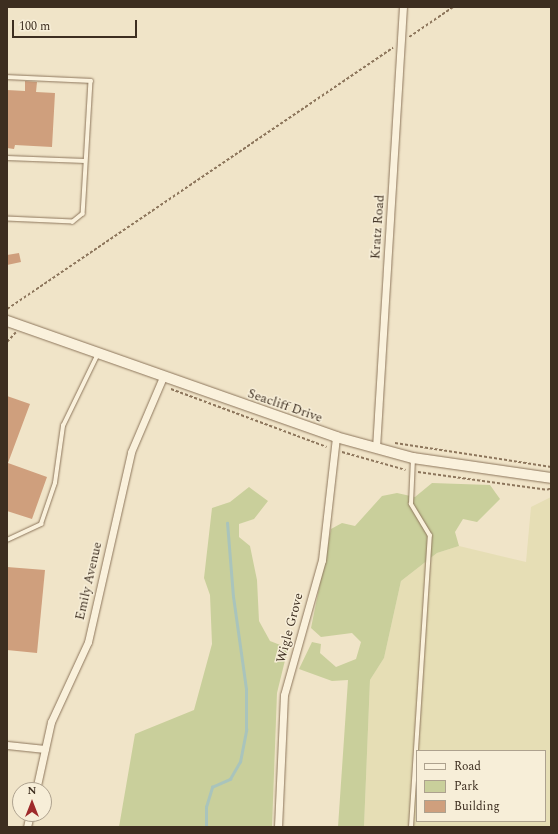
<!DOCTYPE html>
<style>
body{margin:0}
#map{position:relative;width:558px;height:834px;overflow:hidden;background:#f0e4c8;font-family:Spectral,serif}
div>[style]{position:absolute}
.farmland>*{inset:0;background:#e6deb5}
.green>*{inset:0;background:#c9cf9b}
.stream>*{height:2.5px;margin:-1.25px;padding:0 1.25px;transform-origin:1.25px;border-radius:1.25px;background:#a9c4bc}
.building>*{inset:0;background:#cf9f7d}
.path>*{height:1.5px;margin-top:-0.75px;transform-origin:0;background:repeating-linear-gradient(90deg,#8d765c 0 3px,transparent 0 5px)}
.roads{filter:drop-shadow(0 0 1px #8d765c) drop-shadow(0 0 1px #8d765c)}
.service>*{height:3.5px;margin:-1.75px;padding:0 1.75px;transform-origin:1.75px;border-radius:1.75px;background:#faf1dc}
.minor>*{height:7px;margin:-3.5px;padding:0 3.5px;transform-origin:3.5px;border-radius:3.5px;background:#faf1dc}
.secondary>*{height:10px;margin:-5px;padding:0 5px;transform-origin:5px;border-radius:5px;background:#faf1dc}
span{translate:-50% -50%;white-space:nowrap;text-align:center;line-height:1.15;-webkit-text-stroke:3px #f7eed8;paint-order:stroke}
.street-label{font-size:13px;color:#3d2e20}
.frame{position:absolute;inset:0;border:8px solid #3d2e20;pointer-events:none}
.legend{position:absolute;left:416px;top:750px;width:130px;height:72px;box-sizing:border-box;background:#f7eed8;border:1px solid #ada18e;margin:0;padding:5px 7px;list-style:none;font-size:12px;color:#3d2e20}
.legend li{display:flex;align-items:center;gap:8px;height:20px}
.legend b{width:20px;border:1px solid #ada18e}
.north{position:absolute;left:12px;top:782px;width:40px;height:40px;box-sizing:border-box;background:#f7eed8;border:1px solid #ada18e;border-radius:50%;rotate:0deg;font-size:11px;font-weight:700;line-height:16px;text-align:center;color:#3d2e20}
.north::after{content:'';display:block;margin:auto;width:14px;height:18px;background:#9e2a2b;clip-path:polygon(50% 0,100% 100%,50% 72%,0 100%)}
.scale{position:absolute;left:12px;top:20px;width:125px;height:18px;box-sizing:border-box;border:2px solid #3d2e20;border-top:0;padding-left:5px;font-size:12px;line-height:14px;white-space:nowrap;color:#3d2e20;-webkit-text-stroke:3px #f7eed8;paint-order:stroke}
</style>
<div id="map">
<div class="farmland">
<div style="clip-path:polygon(evenodd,551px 497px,551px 827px,364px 827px,370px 680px,384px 658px,401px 581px,437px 553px,459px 546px,526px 562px,531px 507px,551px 497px,417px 751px,545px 751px,545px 821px,417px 821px,417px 751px)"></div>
</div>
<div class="green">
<div style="clip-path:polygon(432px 483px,490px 485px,500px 499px,477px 522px,463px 519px,455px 532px,459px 546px,437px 553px,401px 581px,384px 658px,370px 680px,364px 827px,338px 827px,348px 680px,332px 681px,299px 669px,312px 642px,321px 644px,320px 653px,336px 667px,356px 659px,361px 642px,352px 633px,321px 637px,311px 628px,331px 529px,342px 523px,355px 526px,382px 496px,397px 493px,415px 497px)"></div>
<div style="clip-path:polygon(249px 487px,268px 501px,254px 519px,239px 524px,239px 537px,250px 546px,257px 580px,259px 621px,270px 641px,288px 648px,277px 693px,272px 827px,119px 827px,135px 734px,194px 710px,212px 644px,210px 595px,204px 578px,212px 508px,230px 502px)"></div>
</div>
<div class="stream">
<div style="left:206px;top:827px;width:20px;rotate:-90deg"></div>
<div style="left:206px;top:807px;width:21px;rotate:-73deg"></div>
<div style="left:212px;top:787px;width:20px;rotate:-24deg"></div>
<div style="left:230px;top:779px;width:20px;rotate:-60deg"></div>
<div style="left:240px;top:762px;width:33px;rotate:-79deg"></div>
<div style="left:246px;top:730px;width:41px;rotate:-90deg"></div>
<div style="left:246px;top:689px;width:93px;rotate:-98deg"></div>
<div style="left:233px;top:597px;width:74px;rotate:-94.6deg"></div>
</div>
<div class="building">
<div style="clip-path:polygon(25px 81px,37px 82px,36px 92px,55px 93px,52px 147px,15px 145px,14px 149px,7px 148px,7px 90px,25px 91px)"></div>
<div style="clip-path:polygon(19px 253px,21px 262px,7px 265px,7px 255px)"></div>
<div style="clip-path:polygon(7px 396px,30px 404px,8px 463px,47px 477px,32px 519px,7px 511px)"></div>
<div style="clip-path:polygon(7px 567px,45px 570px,37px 653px,7px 650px)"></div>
</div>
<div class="path">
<div style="left:409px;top:37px;width:53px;rotate:-34.3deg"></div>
<div style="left:7px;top:309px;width:466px;rotate:-34.1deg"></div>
<div style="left:7px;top:342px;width:13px;rotate:-48deg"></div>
<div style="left:171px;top:389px;width:166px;rotate:20.4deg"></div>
<div style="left:395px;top:443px;width:158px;rotate:8.7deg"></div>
<div style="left:342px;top:452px;width:66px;rotate:15.7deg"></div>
<div style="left:418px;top:472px;width:130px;rotate:7.9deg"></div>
<div style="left:547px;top:490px;width:4px;rotate:-27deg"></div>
</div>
<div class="roads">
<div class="service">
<div style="left:7px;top:77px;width:84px;rotate:2.7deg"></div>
<div style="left:91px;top:81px;width:133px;rotate:93.4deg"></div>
<div style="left:83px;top:214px;width:13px;rotate:141deg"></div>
<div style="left:73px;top:222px;width:66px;rotate:-177.4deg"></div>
<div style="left:7px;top:158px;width:78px;rotate:2.2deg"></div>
<div style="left:7px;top:540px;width:38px;rotate:-25deg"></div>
<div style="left:41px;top:524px;width:43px;rotate:-71.1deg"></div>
<div style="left:55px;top:483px;width:58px;rotate:-82deg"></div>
<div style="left:63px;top:426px;width:80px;rotate:-64.1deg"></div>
<div style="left:411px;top:827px;width:292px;rotate:-86.3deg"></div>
<div style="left:430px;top:536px;width:37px;rotate:-121deg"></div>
<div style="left:411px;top:504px;width:45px;rotate:-87.5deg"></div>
</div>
<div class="minor">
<div style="left:376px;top:448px;width:442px;rotate:-86.5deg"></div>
<div style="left:7px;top:745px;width:38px;rotate:6deg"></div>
<div style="left:36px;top:790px;width:70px;rotate:-77.6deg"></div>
<div style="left:51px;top:722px;width:88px;rotate:-65.2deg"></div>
<div style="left:88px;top:642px;width:195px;rotate:-77.2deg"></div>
<div style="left:131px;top:452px;width:82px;rotate:-66.9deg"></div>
<div style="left:27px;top:827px;width:13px;rotate:-77deg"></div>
<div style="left:278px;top:827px;width:132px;rotate:-87.4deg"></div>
<div style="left:284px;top:695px;width:140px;rotate:-74.3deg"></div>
<div style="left:322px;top:560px;width:124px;rotate:-83.5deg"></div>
</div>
<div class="secondary">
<div style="left:7px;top:321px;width:349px;rotate:19.4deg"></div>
<div style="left:336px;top:437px;width:80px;rotate:15.3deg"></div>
<div style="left:413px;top:458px;width:139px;rotate:8.2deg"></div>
</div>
</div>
<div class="street-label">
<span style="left:378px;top:227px;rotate:-86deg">Kratz Road</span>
<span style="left:285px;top:406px;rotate:19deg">Seacliff Drive</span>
<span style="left:89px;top:581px;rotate:-77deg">Emily Avenue</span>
<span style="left:290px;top:628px;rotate:-75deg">Wigle Grove</span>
</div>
<div class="frame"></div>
<ul class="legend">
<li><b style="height:5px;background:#faf1dc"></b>Road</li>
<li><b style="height:11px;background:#c9cf9b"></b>Park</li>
<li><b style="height:11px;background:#cf9f7d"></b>Building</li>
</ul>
<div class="north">N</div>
<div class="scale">100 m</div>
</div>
